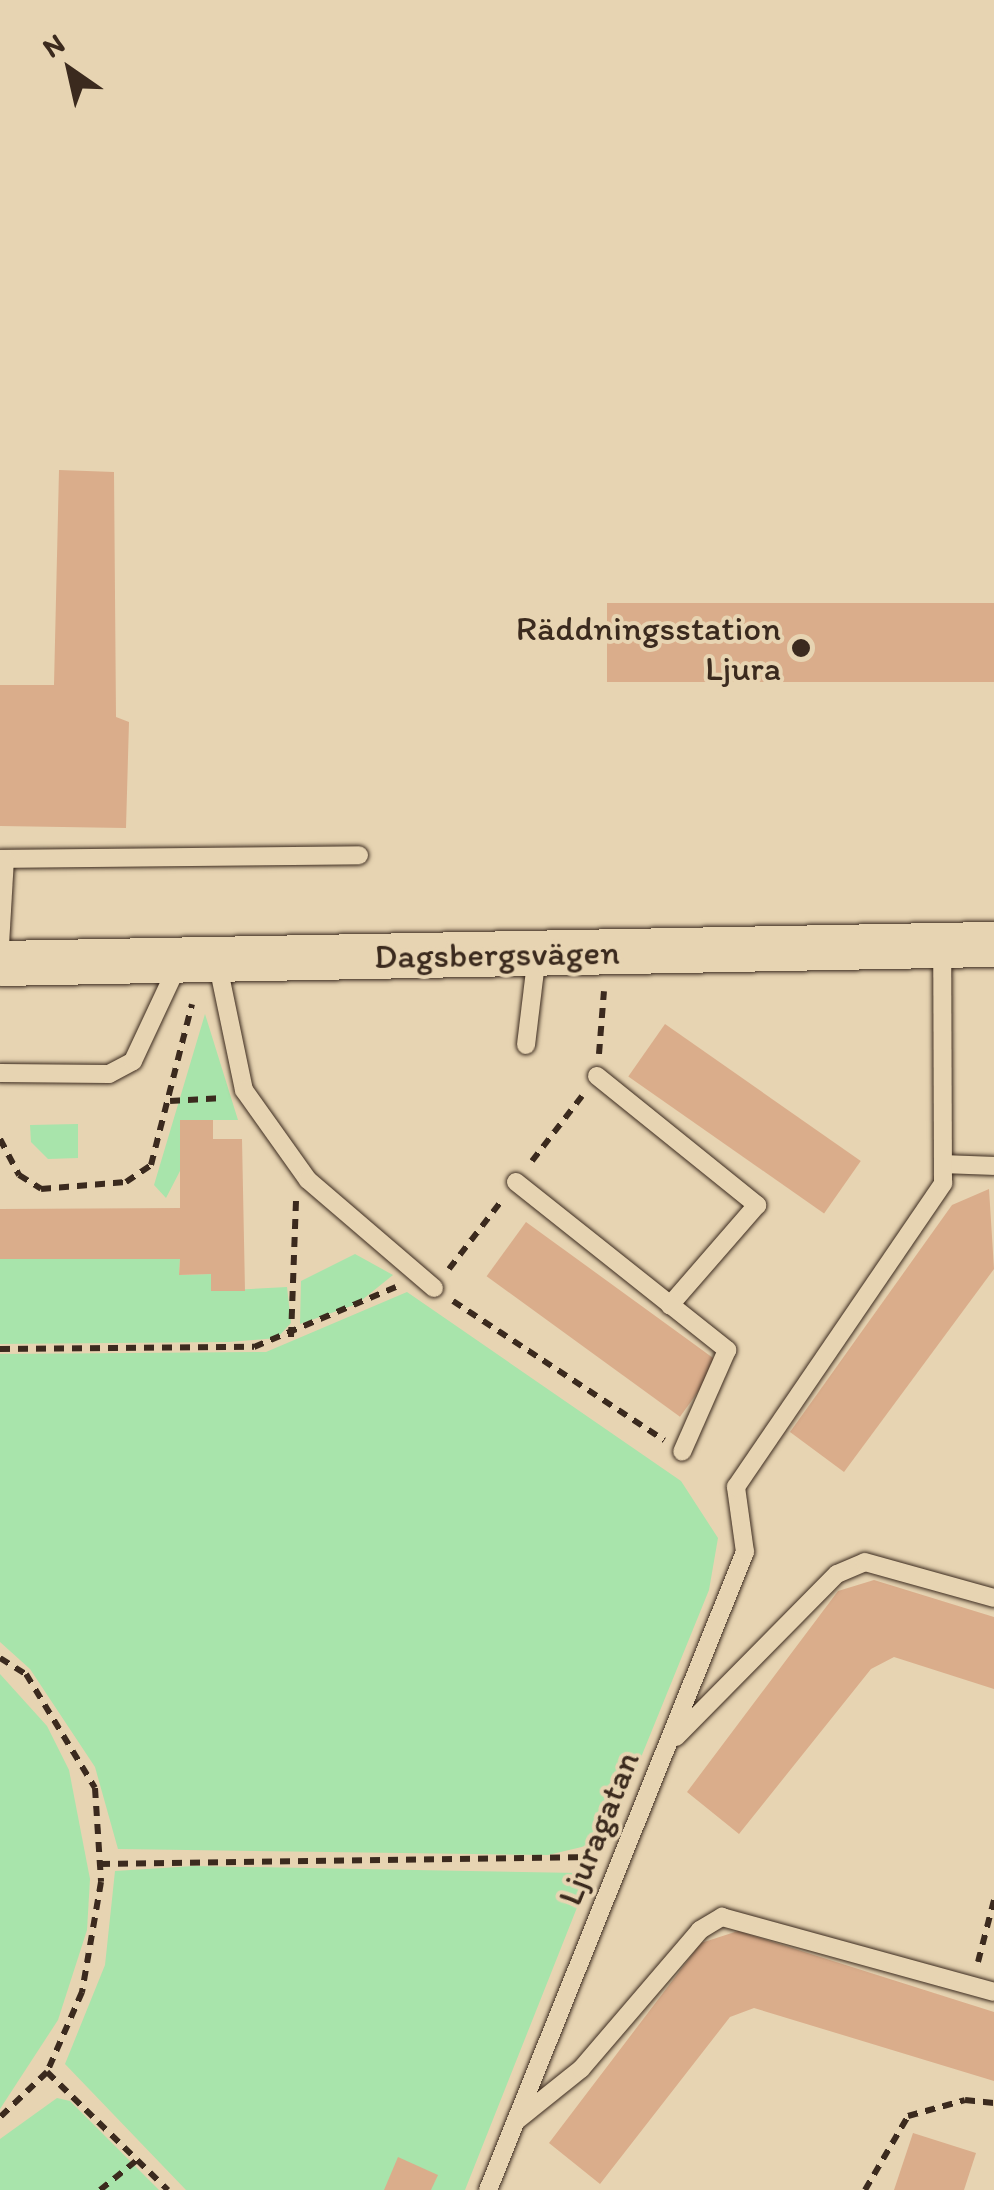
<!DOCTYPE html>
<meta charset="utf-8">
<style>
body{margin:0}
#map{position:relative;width:994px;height:2190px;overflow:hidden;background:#e7d4b2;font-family:Itim,sans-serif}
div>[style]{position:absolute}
.green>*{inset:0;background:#a8e4ab}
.building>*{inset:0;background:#daad8b;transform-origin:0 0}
.path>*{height:6px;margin-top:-3px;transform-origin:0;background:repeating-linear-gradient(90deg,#3b2a1e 0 10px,transparent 0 18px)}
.roads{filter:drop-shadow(0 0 2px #3b2a1e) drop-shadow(0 0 2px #3b2a1e)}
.lane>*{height:18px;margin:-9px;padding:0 9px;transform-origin:9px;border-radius:9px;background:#e7d4b2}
.secondary>*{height:45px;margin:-22.5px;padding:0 22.5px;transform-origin:22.5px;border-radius:22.5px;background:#e7d4b2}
.dots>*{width:28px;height:28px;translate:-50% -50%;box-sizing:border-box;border:5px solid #e7d4b2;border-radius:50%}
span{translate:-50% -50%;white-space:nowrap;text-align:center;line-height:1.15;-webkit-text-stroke:8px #e7d4b2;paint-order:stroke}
.poi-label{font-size:35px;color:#3b2a1e}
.right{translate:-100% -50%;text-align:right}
.street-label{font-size:35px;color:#3b2a1e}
.north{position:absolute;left:20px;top:20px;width:100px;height:100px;-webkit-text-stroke:8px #e7d4b2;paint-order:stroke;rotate:326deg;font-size:28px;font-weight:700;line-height:40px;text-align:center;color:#3b2a1e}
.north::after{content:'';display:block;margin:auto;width:35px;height:45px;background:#3b2a1e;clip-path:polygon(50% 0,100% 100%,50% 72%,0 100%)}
</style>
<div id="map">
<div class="green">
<div style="clip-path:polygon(205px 1014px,238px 1120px,180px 1120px,180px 1171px,166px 1198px,154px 1185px)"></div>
<div style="clip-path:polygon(78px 1124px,78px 1158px,48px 1159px,31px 1142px,30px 1125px)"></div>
<div style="clip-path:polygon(355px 1254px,393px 1275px,357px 1304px,300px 1324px,301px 1281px)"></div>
<div style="clip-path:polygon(0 1259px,180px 1259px,179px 1275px,211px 1274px,211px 1291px,287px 1287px,291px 1323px,277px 1338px,229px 1342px,0 1344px)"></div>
<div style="clip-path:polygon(407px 1292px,681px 1481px,718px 1538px,709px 1590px,607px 1841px,548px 1855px,118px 1849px,95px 1767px,30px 1669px,0 1642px,0 1354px,266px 1352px)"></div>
<div style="clip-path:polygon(0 1674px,47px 1726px,69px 1770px,90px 1879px,87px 1930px,58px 2020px,0 2109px)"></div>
<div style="clip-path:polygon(194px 1866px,579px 1873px,580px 1900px,465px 2190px,186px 2190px,65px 2064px,105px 1965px,115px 1871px)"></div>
<div style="clip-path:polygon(57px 2098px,70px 2101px,159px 2190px,0 2190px,0 2139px)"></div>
</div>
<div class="building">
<div style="clip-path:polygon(59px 470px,114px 472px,116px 717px,129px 722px,126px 828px,0 826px,0 685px,54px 685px)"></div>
<div style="left:994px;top:603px;width:79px;height:387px;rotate:90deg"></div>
<div style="left:665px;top:1024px;width:239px;height:64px;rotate:35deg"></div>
<div style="clip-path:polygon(180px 1120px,213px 1120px,213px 1139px,242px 1139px,245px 1291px,211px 1291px,211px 1274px,179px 1275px,180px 1259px,0 1259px,0 1209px,180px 1208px)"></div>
<div style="clip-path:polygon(989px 1189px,994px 1269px,844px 1472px,790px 1432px,952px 1205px)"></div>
<div style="left:526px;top:1222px;width:239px;height:67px;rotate:36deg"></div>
<div style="clip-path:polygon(874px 1580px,994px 1617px,994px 1689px,894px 1657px,871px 1669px,739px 1834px,687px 1792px,838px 1591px)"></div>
<div style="clip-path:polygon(738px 1931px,994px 2012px,994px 2081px,754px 2008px,730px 2017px,600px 2184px,549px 2143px,701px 1943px)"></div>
<div style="clip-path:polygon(913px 2133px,976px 2153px,964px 2190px,894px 2190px)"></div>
<div style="clip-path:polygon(398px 2157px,438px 2175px,431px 2190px,384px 2190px)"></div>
</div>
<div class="path">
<div style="left:599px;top:1054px;width:63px;rotate:-85.5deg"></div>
<div style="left:170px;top:1101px;width:53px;rotate:-3.2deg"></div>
<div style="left:0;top:1139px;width:41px;rotate:62.2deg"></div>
<div style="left:19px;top:1175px;width:26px;rotate:32deg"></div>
<div style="left:41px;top:1189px;width:85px;rotate:-4.7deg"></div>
<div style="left:126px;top:1182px;width:30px;rotate:-34deg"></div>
<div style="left:151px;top:1165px;width:166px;rotate:-75.7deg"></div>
<div style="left:532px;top:1161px;width:82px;rotate:-52.4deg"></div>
<div style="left:449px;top:1269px;width:88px;rotate:-52.4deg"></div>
<div style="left:453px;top:1301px;width:253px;rotate:33.4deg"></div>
<div style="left:291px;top:1337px;width:137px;rotate:-87.9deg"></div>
<div style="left:0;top:1349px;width:254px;rotate:-0.5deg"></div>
<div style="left:254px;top:1347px;width:154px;rotate:-22.9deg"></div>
<div style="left:0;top:1658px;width:31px;rotate:32deg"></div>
<div style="left:26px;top:1674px;width:133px;rotate:58.8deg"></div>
<div style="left:95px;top:1788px;width:94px;rotate:86.3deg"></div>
<div style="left:101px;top:1882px;width:112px;rotate:99.8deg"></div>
<div style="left:82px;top:1992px;width:87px;rotate:113.6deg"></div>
<div style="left:47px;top:2072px;width:65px;rotate:136.2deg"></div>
<div style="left:100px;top:1864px;width:493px;rotate:-0.8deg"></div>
<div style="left:978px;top:1962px;width:64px;rotate:-75.5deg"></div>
<div style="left:47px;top:2072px;width:169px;rotate:44.3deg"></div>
<div style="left:100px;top:2190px;width:48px;rotate:-39deg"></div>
<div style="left:865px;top:2190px;width:86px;rotate:-59.8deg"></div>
<div style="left:908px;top:2116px;width:59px;rotate:-15.7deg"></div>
<div style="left:965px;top:2100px;width:29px;rotate:6deg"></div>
</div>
<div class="roads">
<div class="lane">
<div style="left:0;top:859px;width:359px;rotate:-0.6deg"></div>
<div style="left:0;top:945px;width:86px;rotate:-86.7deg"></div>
<div style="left:217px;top:961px;width:132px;rotate:78.2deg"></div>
<div style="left:244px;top:1090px;width:110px;rotate:54.6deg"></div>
<div style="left:308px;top:1180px;width:166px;rotate:40.6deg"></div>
<div style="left:526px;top:1045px;width:92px;rotate:-83.1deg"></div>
<div style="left:0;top:1073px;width:109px;rotate:0.5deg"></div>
<div style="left:109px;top:1074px;width:27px;rotate:-28deg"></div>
<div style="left:133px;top:1061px;width:108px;rotate:-64.9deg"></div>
<div style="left:597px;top:1076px;width:206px;rotate:38.9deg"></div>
<div style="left:757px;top:1205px;width:133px;rotate:131deg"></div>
<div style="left:944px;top:1164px;width:50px;rotate:2.3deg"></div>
<div style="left:516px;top:1182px;width:270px;rotate:38.5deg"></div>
<div style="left:727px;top:1350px;width:111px;rotate:113.8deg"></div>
<div style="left:676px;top:1737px;width:229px;rotate:-45.4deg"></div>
<div style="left:837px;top:1574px;width:30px;rotate:-23deg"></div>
<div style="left:865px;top:1562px;width:134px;rotate:15.6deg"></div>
<div style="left:516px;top:2121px;width:83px;rotate:-38.7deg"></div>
<div style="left:581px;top:2069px;width:183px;rotate:-49.4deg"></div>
<div style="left:700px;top:1930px;width:26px;rotate:-31deg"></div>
<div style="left:722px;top:1917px;width:282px;rotate:15.4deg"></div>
<div style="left:488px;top:2190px;width:688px;rotate:-68.06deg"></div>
<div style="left:745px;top:1552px;width:66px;rotate:-97.9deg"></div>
<div style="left:736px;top:1487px;width:368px;rotate:-55.7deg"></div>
<div style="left:943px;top:1183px;width:237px;rotate:-90.2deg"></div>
</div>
<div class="secondary">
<div style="left:0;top:963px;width:994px;rotate:-1.1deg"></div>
</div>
</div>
<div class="dots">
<div style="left:801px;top:648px;background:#3b2a1e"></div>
</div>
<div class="poi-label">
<span class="right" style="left:781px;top:648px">Räddningsstation<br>Ljura</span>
</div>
<div class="street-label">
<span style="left:497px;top:954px;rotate:-1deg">Dagsbergsvägen</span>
<span style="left:598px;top:1828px;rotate:-68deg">Ljuragatan</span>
</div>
<div class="north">N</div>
</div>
